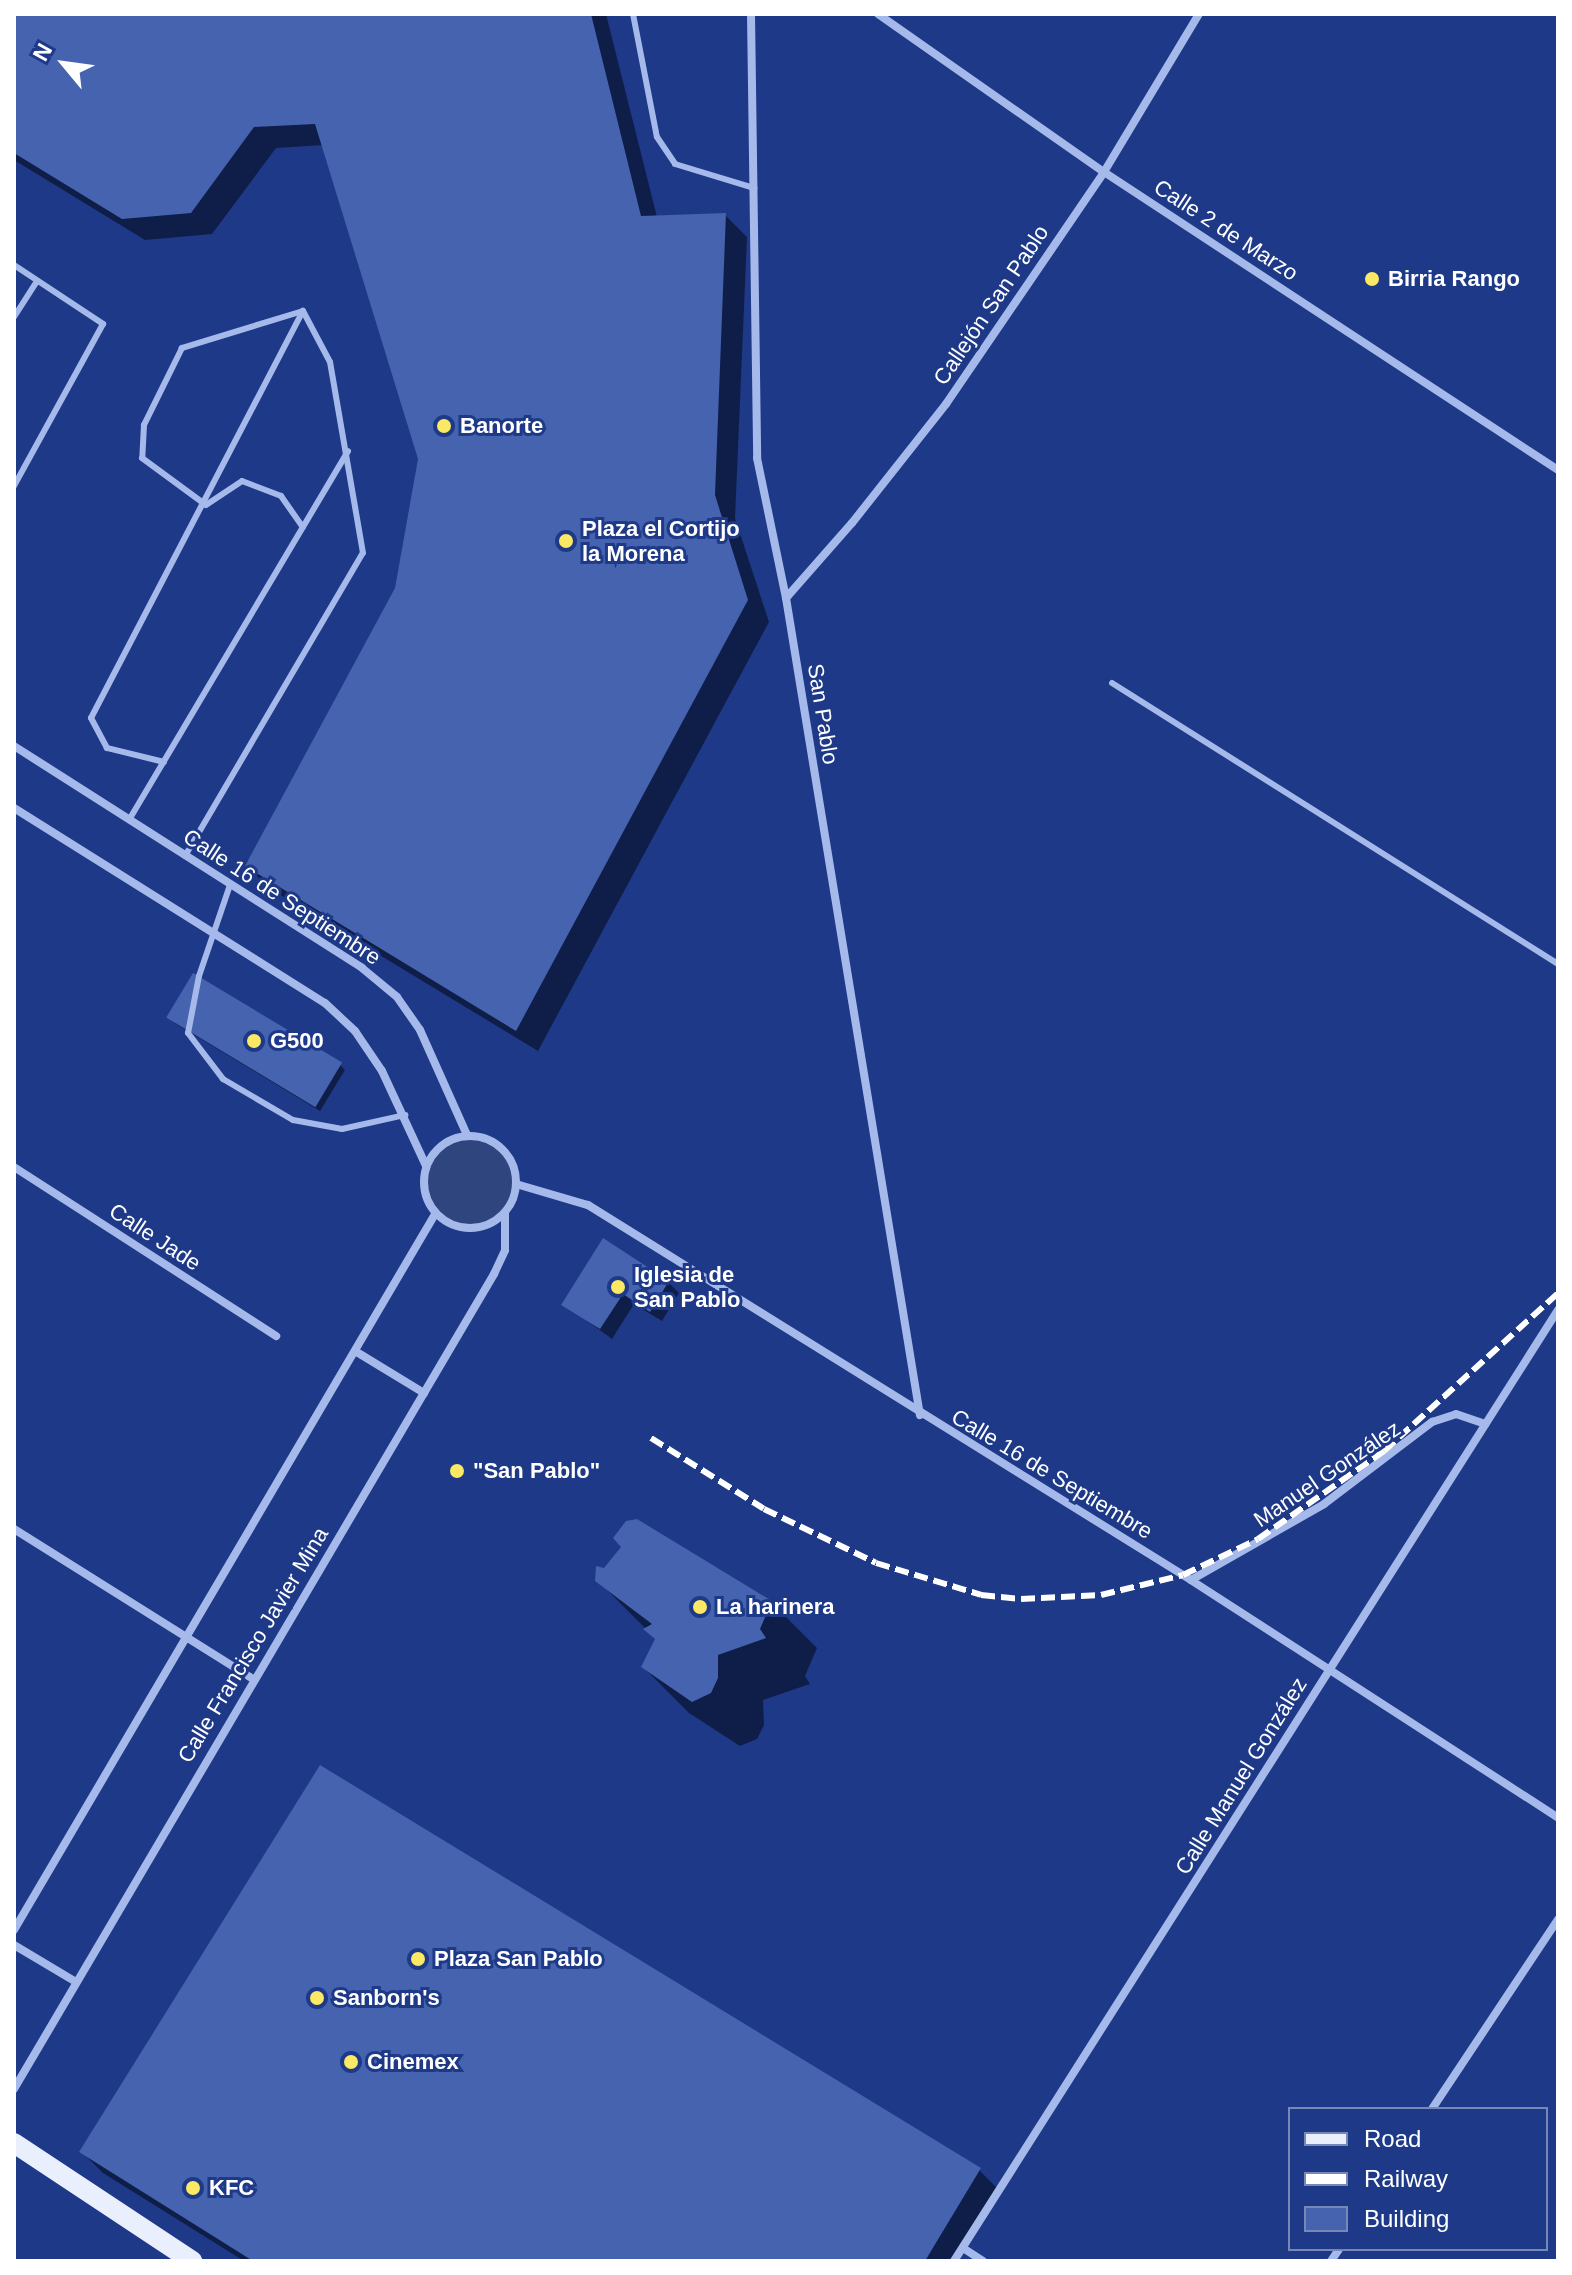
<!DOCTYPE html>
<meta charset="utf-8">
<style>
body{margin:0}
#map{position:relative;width:1572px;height:2275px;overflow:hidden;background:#1d3987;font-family:Arial,sans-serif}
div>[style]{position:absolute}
.water>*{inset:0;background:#2f457e}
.round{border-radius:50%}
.shadow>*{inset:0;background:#0007}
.building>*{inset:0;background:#4563af;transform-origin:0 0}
.service>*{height:6px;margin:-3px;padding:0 3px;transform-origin:3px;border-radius:3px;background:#a6b9eb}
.minor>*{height:8px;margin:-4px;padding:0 4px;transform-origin:4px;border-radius:4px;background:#a6b9eb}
.minor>.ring{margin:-4px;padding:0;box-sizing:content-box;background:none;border:8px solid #a6b9eb;border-radius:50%}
.primary>*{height:20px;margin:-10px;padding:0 10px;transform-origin:10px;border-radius:10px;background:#eaeffe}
.rail>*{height:6px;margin-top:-3px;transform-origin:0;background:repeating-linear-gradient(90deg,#fff 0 14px,transparent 0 20px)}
.dots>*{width:22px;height:22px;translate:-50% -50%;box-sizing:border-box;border:4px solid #1d3987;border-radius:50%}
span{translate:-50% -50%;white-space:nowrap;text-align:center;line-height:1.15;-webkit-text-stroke:6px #1d3987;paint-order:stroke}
.street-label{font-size:22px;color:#fff}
.poi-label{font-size:22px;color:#fff;font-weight:700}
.left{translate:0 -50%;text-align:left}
.frame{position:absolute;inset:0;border:16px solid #fff;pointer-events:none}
.legend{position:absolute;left:1288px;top:2107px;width:260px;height:144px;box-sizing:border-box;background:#1d3987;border:2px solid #7788b7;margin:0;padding:10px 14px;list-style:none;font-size:24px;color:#fff}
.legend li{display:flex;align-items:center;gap:16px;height:40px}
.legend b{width:40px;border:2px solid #7788b7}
.north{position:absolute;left:24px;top:24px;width:80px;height:80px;-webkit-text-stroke:6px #1d3987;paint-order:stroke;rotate:299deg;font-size:22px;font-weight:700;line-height:32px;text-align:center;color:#fff}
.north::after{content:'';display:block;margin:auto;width:28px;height:36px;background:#fff;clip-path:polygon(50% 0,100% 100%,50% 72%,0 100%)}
</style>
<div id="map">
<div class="water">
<div class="round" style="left:424px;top:1136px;width:92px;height:92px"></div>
</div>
<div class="shadow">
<div style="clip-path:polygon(14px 14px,606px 14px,657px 217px,725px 215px,747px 237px,735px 518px,769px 622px,538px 1051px,269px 888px,247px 866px,397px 589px,420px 459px,324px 145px,276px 148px,212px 234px,145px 240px,14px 160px)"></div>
<div style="clip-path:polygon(173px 1022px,340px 1065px,345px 1070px,320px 1111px)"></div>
<div style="clip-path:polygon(668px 1282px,679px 1293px,662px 1321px,634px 1304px,612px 1339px,564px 1304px)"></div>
<div style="clip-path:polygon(597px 1580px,771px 1602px,817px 1648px,805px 1676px,810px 1684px,763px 1700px,764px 1725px,757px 1739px,740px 1746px,689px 1713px,643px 1667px,657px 1640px)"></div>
<div style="clip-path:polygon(82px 2152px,979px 2170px,1001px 2192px,959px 2261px,244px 2261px,103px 2173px)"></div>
</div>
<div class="building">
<div style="clip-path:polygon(14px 14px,591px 14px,641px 216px,726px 213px,715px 495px,748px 600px,516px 1031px,245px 866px,395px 588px,418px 459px,315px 124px,254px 127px,191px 213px,122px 219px,14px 153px)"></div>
<div style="left:193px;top:973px;width:174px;height:52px;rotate:31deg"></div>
<div style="clip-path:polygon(603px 1238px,669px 1281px,650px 1312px,623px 1294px,600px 1329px,561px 1305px)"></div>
<div style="clip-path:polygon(637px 1519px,772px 1601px,760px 1629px,766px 1638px,718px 1655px,718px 1678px,711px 1693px,692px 1702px,641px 1667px,655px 1639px,643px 1629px,652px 1624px,595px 1581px,596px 1566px,604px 1568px,621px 1547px,613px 1538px,626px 1521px)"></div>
<div style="clip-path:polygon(320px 1765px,981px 2168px,925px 2261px,253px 2261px,79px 2152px)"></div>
</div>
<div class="service">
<div style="left:633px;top:14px;width:125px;rotate:79deg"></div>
<div style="left:657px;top:137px;width:32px;rotate:56deg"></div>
<div style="left:675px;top:164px;width:83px;rotate:16.9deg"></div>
<div style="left:14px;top:265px;width:107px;rotate:33.5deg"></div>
<div style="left:103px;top:324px;width:185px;rotate:118.8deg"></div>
<div style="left:303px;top:311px;width:127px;rotate:163deg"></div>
<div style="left:182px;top:348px;width:86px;rotate:116.3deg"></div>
<div style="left:144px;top:425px;width:33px;rotate:93deg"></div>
<div style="left:142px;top:458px;width:79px;rotate:36.3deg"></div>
<div style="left:206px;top:505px;width:43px;rotate:-33.7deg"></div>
<div style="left:242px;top:481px;width:42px;rotate:21deg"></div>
<div style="left:281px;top:496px;width:38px;rotate:55deg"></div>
<div style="left:14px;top:317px;width:43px;rotate:-57.4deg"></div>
<div style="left:1112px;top:683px;width:527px;rotate:32.21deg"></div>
<div style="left:164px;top:762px;width:59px;rotate:-166.2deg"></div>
<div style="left:107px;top:748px;width:34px;rotate:-118deg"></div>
<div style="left:91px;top:718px;width:459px;rotate:-62.5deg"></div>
<div style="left:129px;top:820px;width:429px;rotate:-59.3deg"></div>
<div style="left:185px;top:856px;width:351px;rotate:-59.6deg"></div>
<div style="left:363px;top:553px;width:194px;rotate:-99.8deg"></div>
<div style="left:330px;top:362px;width:58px;rotate:-117.9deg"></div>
<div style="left:230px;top:885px;width:96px;rotate:108.8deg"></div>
<div style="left:199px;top:976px;width:58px;rotate:100.9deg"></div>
<div style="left:188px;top:1033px;width:58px;rotate:52.7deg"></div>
<div style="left:223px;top:1079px;width:81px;rotate:30.4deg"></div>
<div style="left:293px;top:1120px;width:50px;rotate:10.4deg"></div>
<div style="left:342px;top:1129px;width:65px;rotate:-12.5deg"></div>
</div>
<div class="minor">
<div style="left:751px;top:14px;width:444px;rotate:89.2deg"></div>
<div style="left:757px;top:458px;width:143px;rotate:78.3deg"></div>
<div style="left:786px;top:598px;width:828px;rotate:80.69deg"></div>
<div style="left:878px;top:14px;width:276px;rotate:35deg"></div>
<div style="left:1104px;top:172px;width:543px;rotate:33.28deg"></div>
<div style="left:786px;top:598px;width:100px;rotate:-48.7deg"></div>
<div style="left:852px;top:523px;width:152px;rotate:-51.7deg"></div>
<div style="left:946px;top:404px;width:281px;rotate:-55.7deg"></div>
<div style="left:1104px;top:172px;width:184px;rotate:-59deg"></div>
<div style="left:14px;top:746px;width:413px;rotate:32.5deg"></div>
<div style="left:362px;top:968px;width:45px;rotate:39.6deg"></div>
<div style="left:397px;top:997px;width:40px;rotate:55.1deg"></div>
<div style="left:420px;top:1030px;width:115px;rotate:65.9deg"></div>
<div style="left:14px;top:808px;width:367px;rotate:32.1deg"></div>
<div style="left:325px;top:1003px;width:41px;rotate:43deg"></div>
<div style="left:355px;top:1031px;width:48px;rotate:56deg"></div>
<div style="left:382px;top:1071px;width:105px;rotate:65.1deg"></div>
<div class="ring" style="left:424px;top:1136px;width:84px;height:84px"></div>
<div style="left:14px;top:1167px;width:312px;rotate:32.8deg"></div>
<div style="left:516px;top:1184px;width:75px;rotate:16.3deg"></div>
<div style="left:588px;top:1205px;width:701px;rotate:31.88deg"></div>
<div style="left:1183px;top:1575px;width:447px;rotate:32.9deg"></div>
<div style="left:355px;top:1351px;width:81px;rotate:31.3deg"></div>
<div style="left:14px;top:1529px;width:282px;rotate:32.1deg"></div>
<div style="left:1191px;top:1580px;width:153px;rotate:-29.7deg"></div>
<div style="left:1324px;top:1504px;width:136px;rotate:-37.2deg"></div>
<div style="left:1432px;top:1422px;width:25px;rotate:-18deg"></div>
<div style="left:1456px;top:1414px;width:31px;rotate:19deg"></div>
<div style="left:14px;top:1930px;width:831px;rotate:-59.54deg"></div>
<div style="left:14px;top:1945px;width:72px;rotate:30.8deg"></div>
<div style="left:14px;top:2089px;width:946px;rotate:-59.5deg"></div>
<div style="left:494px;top:1274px;width:26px;rotate:-65deg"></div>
<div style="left:505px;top:1250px;width:37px;rotate:-90deg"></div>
<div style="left:1432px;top:2109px;width:228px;rotate:-56.4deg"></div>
<div style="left:963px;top:2248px;width:24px;rotate:33deg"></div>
<div style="left:954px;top:2261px;width:1127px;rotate:-57.58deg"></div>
<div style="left:1331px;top:2261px;width:14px;rotate:-56deg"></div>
</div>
<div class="primary">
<div style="left:14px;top:2143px;width:214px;rotate:33.5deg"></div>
</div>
<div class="rail">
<div style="left:651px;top:1438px;width:133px;rotate:32.1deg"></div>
<div style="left:764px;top:1509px;width:124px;rotate:25.7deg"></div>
<div style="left:876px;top:1563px;width:110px;rotate:16.9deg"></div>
<div style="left:981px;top:1595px;width:40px;rotate:5.7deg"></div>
<div style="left:1021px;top:1599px;width:80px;rotate:-2.9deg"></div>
<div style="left:1101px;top:1595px;width:84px;rotate:-13.7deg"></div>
<div style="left:1183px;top:1575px;width:83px;rotate:-25.6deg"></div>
<div style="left:1258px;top:1539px;width:154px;rotate:-34.9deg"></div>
<div style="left:1384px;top:1451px;width:235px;rotate:-42.2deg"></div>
</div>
<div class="dots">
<div style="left:1372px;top:279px;background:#fbe864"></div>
<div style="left:444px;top:426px;background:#fbe864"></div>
<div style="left:566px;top:541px;background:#fbe864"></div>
<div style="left:254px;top:1041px;background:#fbe864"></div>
<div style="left:618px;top:1287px;background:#fbe864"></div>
<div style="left:457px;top:1471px;background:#fbe864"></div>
<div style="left:700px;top:1607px;background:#fbe864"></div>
<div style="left:418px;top:1959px;background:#fbe864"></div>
<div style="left:317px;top:1998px;background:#fbe864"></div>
<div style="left:351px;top:2062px;background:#fbe864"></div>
<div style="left:193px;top:2188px;background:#fbe864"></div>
</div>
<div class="street-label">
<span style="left:1226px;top:230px;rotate:33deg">Calle 2 de Marzo</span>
<span style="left:991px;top:305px;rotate:-56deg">Callejón San Pablo</span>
<span style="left:823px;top:714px;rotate:81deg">San Pablo</span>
<span style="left:282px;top:897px;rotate:33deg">Calle 16 de Septiembre</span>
<span style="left:155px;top:1237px;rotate:33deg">Calle Jade</span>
<span style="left:1052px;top:1474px;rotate:31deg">Calle 16 de Septiembre</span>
<span style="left:1327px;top:1474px;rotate:-34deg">Manuel González</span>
<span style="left:253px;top:1645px;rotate:-59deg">Calle Francisco Javier Mina</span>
<span style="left:1241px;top:1776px;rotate:-58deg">Calle Manuel González</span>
</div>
<div class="poi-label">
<span class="left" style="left:1388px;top:279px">Birria Rango</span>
<span class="left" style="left:460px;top:426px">Banorte</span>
<span class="left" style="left:582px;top:541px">Plaza el Cortijo<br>la Morena</span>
<span class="left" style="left:270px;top:1041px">G500</span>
<span class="left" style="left:634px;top:1287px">Iglesia de<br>San Pablo</span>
<span class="left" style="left:473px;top:1471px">"San Pablo"</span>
<span class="left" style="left:716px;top:1607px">La harinera</span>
<span class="left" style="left:434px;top:1959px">Plaza San Pablo</span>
<span class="left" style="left:333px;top:1998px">Sanborn's</span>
<span class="left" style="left:367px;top:2062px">Cinemex</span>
<span class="left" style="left:209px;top:2188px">KFC</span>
</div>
<div class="frame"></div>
<ul class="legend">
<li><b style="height:10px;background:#eaeffe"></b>Road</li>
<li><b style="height:10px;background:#fff"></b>Railway</li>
<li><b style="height:22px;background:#4563af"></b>Building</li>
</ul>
<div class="north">N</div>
</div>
